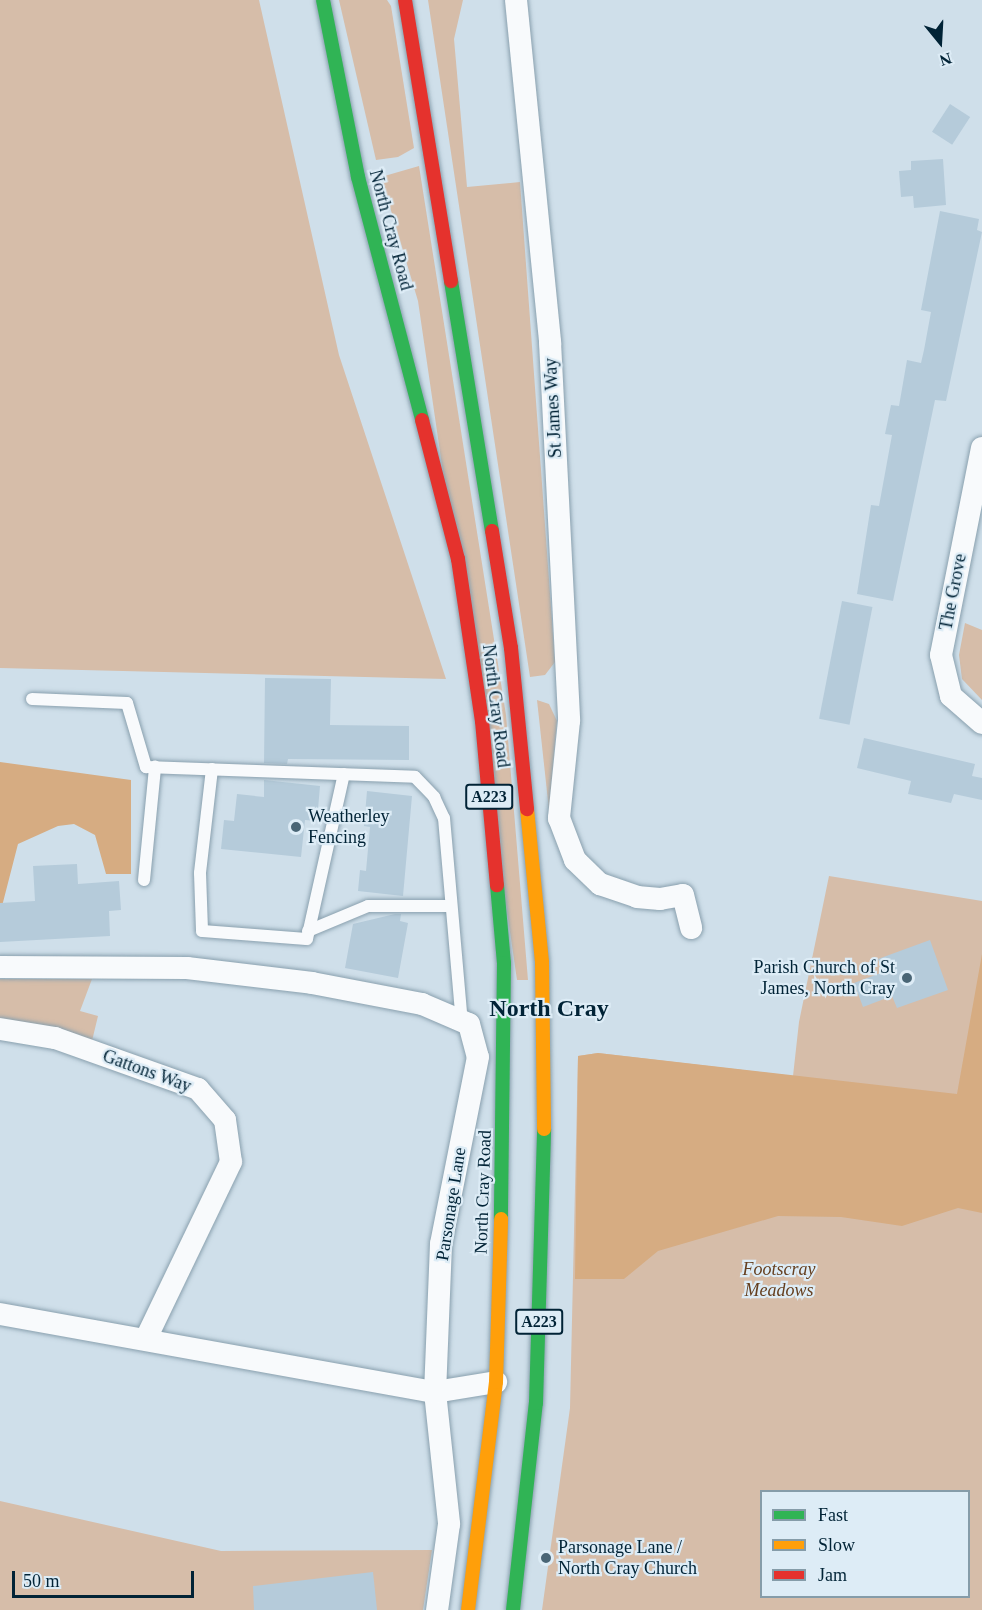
<!DOCTYPE html>
<style>
body{margin:0}
#map{position:relative;width:982px;height:1610px;overflow:hidden;background:#cfdfea;font-family:"Times New Roman",serif}
div>[style]{position:absolute}
.green>*{inset:0;background:#d6bda9}
.forest>*{inset:0;background:#d6ac82}
.building>*{inset:0;background:#b5cbda;transform-origin:0 0}
.roads{filter:drop-shadow(0 0 2px #89a0ae) drop-shadow(0 0 2px #89a0ae)}
.lane>*{height:12px;margin:-6px;padding:0 6px;transform-origin:6px;border-radius:6px;background:#f8fafc}
.street>*{height:22px;margin:-11px;padding:0 11px;transform-origin:11px;border-radius:11px;background:#f8fafc}
.fast>*{height:14px;margin:-7px;padding:0 7px;transform-origin:7px;border-radius:7px;background:#30b455}
.slow>*{height:14px;margin:-7px;padding:0 7px;transform-origin:7px;border-radius:7px;background:#ff9f0a}
.jam>*{height:14px;margin:-7px;padding:0 7px;transform-origin:7px;border-radius:7px;background:#e5322d}
.dots>*{width:16px;height:16px;translate:-50% -50%;box-sizing:border-box;border:3px solid #ddecf6;border-radius:50%}
span{translate:-50% -50%;white-space:nowrap;text-align:center;line-height:1.15;-webkit-text-stroke:4.5px #ddecf6;paint-order:stroke}
.shield-label span{padding:2px 4px;background:#ddecf6;border:2px solid;border-radius:4px;-webkit-text-stroke-width:0}
.shield-label{font-size:16px;color:#012336;font-weight:700}
.street-label{font-size:18px;color:#012336}
.poi-label{font-size:18px;color:#012336}
.left{translate:0 -50%;text-align:left}
.right{translate:-100% -50%;text-align:right}
.park-label{font-size:18px;color:#653f1f;font-style:italic}
.district-label{font-size:24px;color:#012336;font-weight:700}
.legend{position:absolute;left:760px;top:1490px;width:210px;height:108px;box-sizing:border-box;background:#ddecf6;border:2px solid #859ca9;margin:0;padding:8px 10px;list-style:none;font-size:18px;color:#012336}
.legend li{display:flex;align-items:center;gap:12px;height:30px}
.legend b{width:30px;border:2px solid #859ca9}
.north{position:absolute;left:910px;top:12px;width:60px;height:60px;-webkit-text-stroke:4px #ddecf6;paint-order:stroke;rotate:162deg;font-size:16px;font-weight:700;line-height:24px;text-align:center;color:#012336}
.north::after{content:'';display:block;margin:auto;width:21px;height:27px;background:#012336;clip-path:polygon(50% 0,100% 100%,50% 72%,0 100%)}
.scale{position:absolute;left:12px;top:1571px;width:182px;height:27px;box-sizing:border-box;border:3px solid #012336;border-top:0;padding-left:8px;font-size:18px;line-height:21px;white-space:nowrap;color:#012336;-webkit-text-stroke:4px #ddecf6;paint-order:stroke}
</style>
<div id="map">
<div class="green">
<div style="clip-path:polygon(0 0,259px 0,339px 355px,446px 679px,0 668px)"></div>
<div style="clip-path:polygon(339px 0,387px 0,391px 6px,414px 148px,398px 157px,376px 160px)"></div>
<div style="clip-path:polygon(428px 0,463px 0,454px 39px,467px 187px,520px 182px,555px 662px,545px 675px,530px 677px)"></div>
<div style="clip-path:polygon(419px 166px,506px 715px,528px 980px,517px 980px,418px 301px,381px 177px)"></div>
<div style="clip-path:polygon(965px 623px,982px 630px,982px 700px,962px 679px,959px 655px)"></div>
<div style="clip-path:polygon(537px 700px,549px 704px,557px 721px,549px 810px)"></div>
<div style="clip-path:polygon(evenodd,829px 876px,982px 901px,982px 1610px,542px 1610px,570px 1408px,578px 1056px,598px 1053px,793px 1076px,799px 1022px,829px 876px,762px 1492px,968px 1492px,968px 1596px,762px 1596px,762px 1492px)"></div>
<div style="clip-path:polygon(0 979px,92px 979px,80px 1011px,98px 1016px,91px 1045px,0 1027px)"></div>
<div style="clip-path:polygon(0 1501px,221px 1551px,432px 1550px,423px 1610px,0 1610px)"></div>
</div>
<div class="forest">
<div style="clip-path:polygon(0 762px,131px 780px,131px 874px,106px 874px,95px 835px,74px 824px,58px 826px,18px 844px,0 914px)"></div>
<div style="clip-path:polygon(982px 954px,982px 1213px,958px 1208px,902px 1226px,841px 1217px,778px 1216px,658px 1251px,624px 1279px,575px 1279px,578px 1056px,598px 1053px,957px 1094px)"></div>
</div>
<div class="building">
<div style="left:950px;top:104px;width:24px;height:33px;rotate:33deg"></div>
<div style="clip-path:polygon(943px 159px,946px 205px,914px 208px,913px 196px,901px 197px,899px 171px,911px 170px,911px 161px)"></div>
<div style="clip-path:polygon(940px 211px,979px 219px,977px 230px,982px 232px,946px 401px,935px 400px,893px 601px,857px 594px,871px 505px,879px 506px,892px 435px,885px 434px,891px 405px,899px 406px,907px 360px,921px 363px,924px 350px,931px 312px,921px 310px)"></div>
<div style="left:842px;top:601px;width:31px;height:120px;rotate:11deg"></div>
<div style="clip-path:polygon(265px 678px,331px 679px,330px 725px,409px 726px,409px 760px,288px 759px,287px 764px,264px 763px)"></div>
<div style="clip-path:polygon(864px 738px,975px 764px,972px 776px,982px 778px,982px 800px,954px 794px,951px 803px,908px 794px,911px 781px,857px 768px)"></div>
<div style="clip-path:polygon(264px 780px,320px 786px,317px 821px,305px 820px,301px 857px,221px 849px,224px 820px,234px 821px,237px 794px,264px 797px)"></div>
<div style="clip-path:polygon(367px 791px,412px 796px,403px 896px,358px 891px,360px 870px,366px 871px,370px 827px,364px 826px)"></div>
<div style="clip-path:polygon(77px 864px,78px 884px,119px 881px,121px 910px,109px 911px,110px 936px,0 942px,0 903px,35px 901px,33px 866px)"></div>
<div style="clip-path:polygon(395px 914px,401px 914px,400px 921px,408px 923px,398px 978px,345px 968px,353px 924px)"></div>
<div style="clip-path:polygon(930px 940px,948px 990px,897px 1008px,892px 996px,863px 1007px,854px 983px,883px 972px,878px 959px)"></div>
<div style="clip-path:polygon(373px 1572px,377px 1610px,254px 1610px,253px 1586px)"></div>
</div>
<div class="roads">
<div class="lane">
<div style="left:32px;top:699px;width:95px;rotate:2.4deg"></div>
<div style="left:127px;top:703px;width:67px;rotate:73.5deg"></div>
<div style="left:146px;top:767px;width:269px;rotate:2.1deg"></div>
<div style="left:415px;top:777px;width:28px;rotate:46deg"></div>
<div style="left:434px;top:797px;width:23px;rotate:65deg"></div>
<div style="left:444px;top:818px;width:205px;rotate:85deg"></div>
<div style="left:212px;top:769px;width:105px;rotate:96.6deg"></div>
<div style="left:200px;top:873px;width:58px;rotate:88deg"></div>
<div style="left:202px;top:931px;width:105px;rotate:4.4deg"></div>
<div style="left:307px;top:939px;width:169px;rotate:-77.4deg"></div>
<div style="left:144px;top:880px;width:114px;rotate:-84.4deg"></div>
<div style="left:308px;top:931px;width:65px;rotate:-22.6deg"></div>
<div style="left:368px;top:906px;width:83px"></div>
</div>
<div class="street">
<div style="left:516px;top:0;width:344px;rotate:84.3deg"></div>
<div style="left:550px;top:342px;width:379px;rotate:87.1deg"></div>
<div style="left:569px;top:721px;width:98px;rotate:95.9deg"></div>
<div style="left:559px;top:818px;width:45px;rotate:69.1deg"></div>
<div style="left:575px;top:860px;width:35px;rotate:44deg"></div>
<div style="left:600px;top:884px;width:39px;rotate:19deg"></div>
<div style="left:637px;top:897px;width:23px;rotate:5deg"></div>
<div style="left:660px;top:899px;width:23px;rotate:-10deg"></div>
<div style="left:683px;top:895px;width:34px;rotate:76deg"></div>
<div style="left:982px;top:448px;width:211px;rotate:101.2deg"></div>
<div style="left:941px;top:655px;width:42px;rotate:76.3deg"></div>
<div style="left:951px;top:696px;width:41px;rotate:41.1deg"></div>
<div style="left:0;top:967px;width:187px;rotate:0.3deg"></div>
<div style="left:187px;top:968px;width:126px;rotate:6.8deg"></div>
<div style="left:312px;top:983px;width:112px;rotate:10.8deg"></div>
<div style="left:422px;top:1004px;width:51px;rotate:23.1deg"></div>
<div style="left:469px;top:1024px;width:34px;rotate:75deg"></div>
<div style="left:478px;top:1057px;width:191px;rotate:101.2deg"></div>
<div style="left:441px;top:1244px;width:148px;rotate:92.3deg"></div>
<div style="left:435px;top:1392px;width:133px;rotate:83.9deg"></div>
<div style="left:449px;top:1524px;width:87px;rotate:97.9deg"></div>
<div style="left:0;top:1029px;width:56px;rotate:9.3deg"></div>
<div style="left:55px;top:1038px;width:152px;rotate:19.6deg"></div>
<div style="left:198px;top:1089px;width:41px;rotate:48.9deg"></div>
<div style="left:225px;top:1120px;width:42px;rotate:81.9deg"></div>
<div style="left:231px;top:1162px;width:196px;rotate:115.7deg"></div>
<div style="left:0;top:1314px;width:442px;rotate:10.2deg"></div>
<div style="left:435px;top:1392px;width:62px;rotate:-9.3deg"></div>
</div>
<div class="fast">
<div style="left:323px;top:0;width:180px;rotate:78.8deg"></div>
<div style="left:358px;top:177px;width:251px;rotate:75.2deg"></div>
<div style="left:451px;top:281px;width:253px;rotate:80.7deg"></div>
<div style="left:497px;top:885px;width:78px;rotate:84.9deg"></div>
<div style="left:504px;top:963px;width:256px;rotate:90.7deg"></div>
<div style="left:513px;top:1610px;width:208px;rotate:-83.7deg"></div>
<div style="left:536px;top:1403px;width:274px;rotate:-88.3deg"></div>
</div>
<div class="slow">
<div style="left:527px;top:809px;width:154px;rotate:84.4deg"></div>
<div style="left:542px;top:962px;width:167px;rotate:89.3deg"></div>
<div style="left:468px;top:1610px;width:230px;rotate:-83deg"></div>
<div style="left:496px;top:1382px;width:163px;rotate:-88.2deg"></div>
</div>
<div class="jam">
<div style="left:405px;top:0;width:285px;rotate:80.7deg"></div>
<div style="left:422px;top:420px;width:144px;rotate:75.5deg"></div>
<div style="left:458px;top:559px;width:164px;rotate:81.6deg"></div>
<div style="left:482px;top:721px;width:165px;rotate:84.8deg"></div>
<div style="left:492px;top:531px;width:119px;rotate:80.8deg"></div>
<div style="left:511px;top:648px;width:162px;rotate:84.3deg"></div>
</div>
</div>
<div class="dots">
<div style="left:296px;top:827px;background:#496575"></div>
<div style="left:907px;top:978px;background:#496575"></div>
<div style="left:546px;top:1558px;background:#496575"></div>
</div>
<div class="shield-label">
<span style="left:489px;top:797px">A223</span>
<span style="left:539px;top:1322px">A223</span>
</div>
<div class="street-label">
<span style="left:391px;top:230px;rotate:75deg">North Cray Road</span>
<span style="left:553px;top:408px;rotate:-93deg">St James Way</span>
<span style="left:953px;top:592px;rotate:-79deg">The Grove</span>
<span style="left:496px;top:706px;rotate:83deg">North Cray Road</span>
<span style="left:147px;top:1071px;rotate:20deg">Gattons Way</span>
<span style="left:483px;top:1192px;rotate:-88deg">North Cray Road</span>
<span style="left:451px;top:1204px;rotate:-81deg">Parsonage Lane</span>
</div>
<div class="poi-label">
<span class="left" style="left:308px;top:827px">Weatherley<br>Fencing</span>
<span class="right" style="left:895px;top:978px">Parish Church of St<br>James, North Cray</span>
<span class="left" style="left:558px;top:1558px">Parsonage Lane /<br>North Cray Church</span>
</div>
<div class="park-label">
<span style="left:779px;top:1280px">Footscray<br>Meadows</span>
</div>
<div class="district-label">
<span style="left:549px;top:1009px">North Cray</span>
</div>
<ul class="legend">
<li><b style="height:8px;background:#30b455"></b>Fast</li>
<li><b style="height:8px;background:#ff9f0a"></b>Slow</li>
<li><b style="height:8px;background:#e5322d"></b>Jam</li>
</ul>
<div class="north">N</div>
<div class="scale">50 m</div>
</div>
